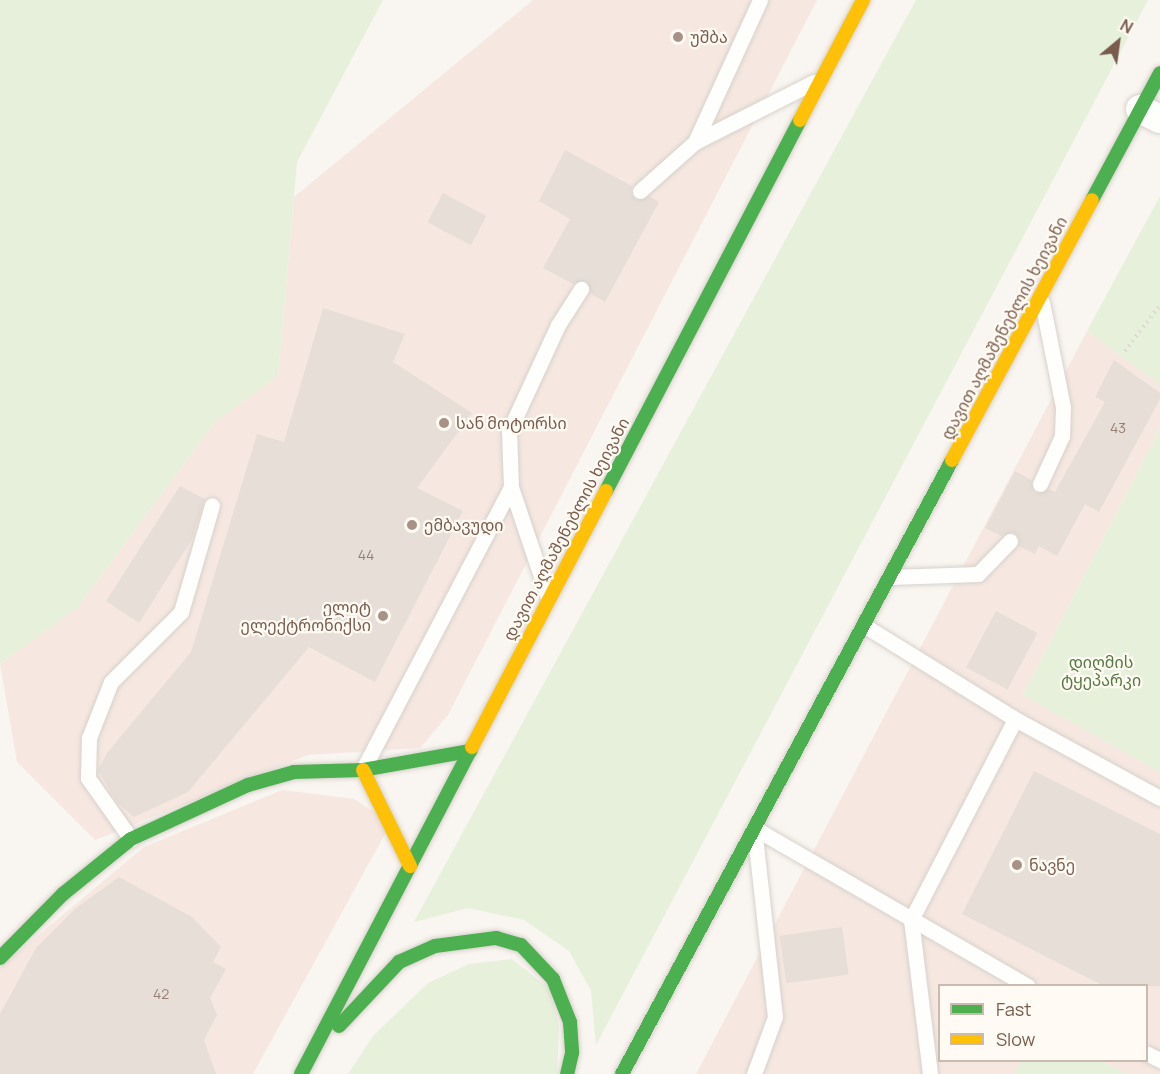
<!DOCTYPE html>
<meta charset="utf-8">
<style>
body{margin:0}
#map{position:relative;width:1160px;height:1074px;overflow:hidden;background:#f9f5f0;font-family:Manrope,"Noto Sans Georgian",sans-serif}
div>[style]{position:absolute}
.commercial>*{inset:0;background:#f6e8e1}
.green>*{inset:0;background:#e7f0db}
.building>*{inset:0;background:#e6ded7;transform-origin:0 0}
.path>*{height:4px;margin-top:-2px;transform-origin:0;background:repeating-linear-gradient(90deg,#dcd5d0 0 1.5px,transparent 0 6px)}
.roads{filter:drop-shadow(0 0 2px #d7d1cb) drop-shadow(0 0 2px #d7d1cb)}
.lane>*{height:15px;margin:-7.5px;padding:0 7.5px;transform-origin:7.5px;border-radius:7.5px;background:#fefefd}
.street>*{height:28px;margin:-14px;padding:0 14px;transform-origin:14px;border-radius:14px;background:#fefefd}
.fast>*{height:14px;margin:-7px;padding:0 7px;transform-origin:7px;border-radius:7px;background:#4caf50}
.slow>*{height:14px;margin:-7px;padding:0 7px;transform-origin:7px;border-radius:7px;background:#ffc107}
.dots>*{width:16px;height:16px;translate:-50% -50%;box-sizing:border-box;border:3px solid #fffaf3;border-radius:50%}
span{translate:-50% -50%;white-space:nowrap;text-align:center;line-height:1.15;-webkit-text-stroke:4.5px #fffaf3;paint-order:stroke}
.number-label{font-size:14px;color:#977e72}
.number-label span{-webkit-text-stroke-width:0}
.poi-label{font-size:16px;color:#7a5c4d}
.left{translate:0 -50%;text-align:left}
.right{translate:-100% -50%;text-align:right}
.street-label{font-size:16px;color:#7a5c4d}
.park-label{font-size:16px;color:#537a41}
.legend{position:absolute;left:938px;top:984px;width:210px;height:78px;box-sizing:border-box;background:#fffaf3;border:2px solid #cabbb1;margin:0;padding:8px 10px;list-style:none;font-size:18px;color:#7a5c4d}
.legend li{display:flex;align-items:center;gap:12px;height:30px}
.legend b{width:30px;border:2px solid #cabbb1}
.north{position:absolute;left:1088px;top:12px;width:60px;height:60px;-webkit-text-stroke:4px #fffaf3;paint-order:stroke;rotate:29deg;font-size:16px;font-weight:700;line-height:24px;text-align:center;color:#7a5c4d}
.north::after{content:'';display:block;margin:auto;width:21px;height:27px;background:#7a5c4d;clip-path:polygon(50% 0,100% 100%,50% 72%,0 100%)}
</style>
<div id="map">
<div class="commercial">
<div style="clip-path:polygon(533px 0,817px 0,448px 715px,420px 748px,308px 755px,95px 840px,17px 762px,0 664px,77px 608px,215px 422px,278px 376px,294px 197px)"></div>
<div style="clip-path:polygon(1087px 331px,1160px 385px,1160px 428px,1023px 695px,1160px 772px,1160px 1074px,1127px 1074px,1102px 1061px,1146px 1060px,1146px 986px,940px 986px,940px 1060px,1022px 1061px,1014px 1074px,696px 1074px)"></div>
<div style="clip-path:polygon(282px 790px,354px 799px,391px 823px,253px 1074px,0 1074px,0 967px,144px 847px)"></div>
</div>
<div class="green">
<div style="clip-path:polygon(0 0,383px 0,297px 162px,278px 376px,215px 422px,77px 608px,0 664px)"></div>
<div style="clip-path:polygon(916px 0,1148px 0,596px 1045px,591px 991px,569px 951px,524px 920px,468px 908px,414px 922px)"></div>
<div style="clip-path:polygon(1160px 196px,1160px 385px,1087px 331px)"></div>
<div style="clip-path:polygon(1160px 428px,1160px 772px,1023px 695px)"></div>
<div style="clip-path:polygon(512px 959px,550px 989px,559px 1026px,557px 1074px,348px 1074px,373px 1036px,428px 983px,469px 964px)"></div>
<div style="clip-path:polygon(1022px 1060px,1102px 1061px,1127px 1074px,1014px 1074px)"></div>
</div>
<div class="building">
<div style="clip-path:polygon(565px 150px,632px 186px,631px 194px,636px 200px,649px 196px,659px 202px,605px 302px,590px 293px,586px 281px,573px 284px,543px 268px,570px 219px,539px 201px)"></div>
<div style="left:443px;top:193px;width:49px;height:33px;rotate:28deg"></div>
<div style="clip-path:polygon(323px 308px,405px 334px,393px 362px,472px 413px,417px 488px,463px 511px,375px 682px,309px 647px,188px 792px,134px 817px,117px 802px,98px 770px,107px 753px,191px 652px,257px 434px,284px 442px)"></div>
<div style="clip-path:polygon(1114px 360px,1160px 393px,1160px 399px,1099px 512px,1085px 504px,1057px 556px,1039px 546px,1035px 554px,1018px 546px,1019px 538px,1013px 532px,1001px 536px,985px 528px,1015px 471px,1031px 480px,1035px 493px,1049px 489px,1055px 492px,1105px 402px,1095px 397px)"></div>
<div style="clip-path:polygon(180px 486px,205px 499px,192px 539px,139px 623px,106px 601px)"></div>
<div style="left:996px;top:611px;width:47px;height:64px;rotate:28deg"></div>
<div style="clip-path:polygon(1034px 771px,1160px 834px,1160px 986px,1104px 986px,962px 914px)"></div>
<div style="clip-path:polygon(119px 877px,192px 917px,221px 947px,213px 962px,226px 969px,210px 998px,217px 1015px,204px 1040px,216px 1074px,0 1074px,0 1014px,36px 948px,76px 908px)"></div>
<div style="left:842px;top:927px;width:48px;height:63px;rotate:82deg"></div>
</div>
<div class="path">
<div style="left:1125px;top:351px;width:58px;rotate:-52.7deg"></div>
</div>
<div class="roads">
<div class="lane">
<div style="left:695px;top:142px;width:156px;rotate:-65.4deg"></div>
<div style="left:640px;top:191px;width:74px;rotate:-41.7deg"></div>
<div style="left:695px;top:142px;width:133px;rotate:-26.8deg"></div>
<div style="left:1040px;top:484px;width:53px;rotate:-65.4deg"></div>
<div style="left:1062px;top:436px;width:29px;rotate:-88deg"></div>
<div style="left:1063px;top:407px;width:107px;rotate:-101.3deg"></div>
<div style="left:891px;top:577px;width:87px;rotate:-2deg"></div>
<div style="left:978px;top:574px;width:46px;rotate:-45.9deg"></div>
<div style="left:548px;top:597px;width:116px;rotate:-108.6deg"></div>
<div style="left:511px;top:487px;width:56px;rotate:-92deg"></div>
<div style="left:509px;top:431px;width:117px;rotate:-65.2deg"></div>
<div style="left:558px;top:325px;width:43px;rotate:-57.4deg"></div>
<div style="left:865px;top:626px;width:176px;rotate:31.8deg"></div>
<div style="left:363px;top:769px;width:318px;rotate:-62.3deg"></div>
<div style="left:754px;top:828px;width:316px;rotate:30deg"></div>
<div style="left:131px;top:839px;width:75px;rotate:-125.2deg"></div>
<div style="left:88px;top:778px;width:40px;rotate:-88.6deg"></div>
<div style="left:89px;top:738px;width:60px;rotate:-68.6deg"></div>
<div style="left:111px;top:682px;width:99px;rotate:-45deg"></div>
<div style="left:181px;top:612px;width:111px;rotate:-73.8deg"></div>
<div style="left:1146px;top:1053px;width:16px;rotate:27deg"></div>
<div style="left:754px;top:1074px;width:61px;rotate:-69.8deg"></div>
<div style="left:775px;top:1017px;width:181px;rotate:-96.3deg"></div>
<div style="left:930px;top:1074px;width:155px;rotate:-97deg"></div>
<div style="left:911px;top:920px;width:226px;rotate:-62.6deg"></div>
<div style="left:1015px;top:719px;width:165px;rotate:28.6deg"></div>
</div>
<div class="street">
<div style="left:1140px;top:109px;width:22px;rotate:27deg"></div>
</div>
<div class="fast">
<div style="left:1092px;top:200px;width:144px;rotate:-61.8deg"></div>
<div style="left:606px;top:491px;width:419px;rotate:-62.4deg"></div>
<div style="left:0;top:958px;width:90px;rotate:-45.5deg"></div>
<div style="left:63px;top:894px;width:87px;rotate:-39deg"></div>
<div style="left:131px;top:839px;width:129px;rotate:-24.8deg"></div>
<div style="left:248px;top:785px;width:48px;rotate:-15.8deg"></div>
<div style="left:294px;top:772px;width:69px;rotate:-1.7deg"></div>
<div style="left:363px;top:770px;width:109px;rotate:-10.1deg"></div>
<div style="left:339px;top:1026px;width:88px;rotate:-46.8deg"></div>
<div style="left:399px;top:962px;width:39px;rotate:-24deg"></div>
<div style="left:435px;top:946px;width:62px;rotate:-7.5deg"></div>
<div style="left:496px;top:938px;width:26px;rotate:16deg"></div>
<div style="left:521px;top:945px;width:47px;rotate:46.7deg"></div>
<div style="left:553px;top:979px;width:46px;rotate:68.4deg"></div>
<div style="left:570px;top:1022px;width:31px;rotate:86deg"></div>
<div style="left:572px;top:1053px;width:22px;rotate:103deg"></div>
<div style="left:301px;top:1074px;width:369px;rotate:-62.4deg"></div>
<div style="left:622px;top:1074px;width:697px;rotate:-61.74deg"></div>
</div>
<div class="slow">
<div style="left:800px;top:120px;width:136px;rotate:-62.3deg"></div>
<div style="left:952px;top:460px;width:295px;rotate:-61.7deg"></div>
<div style="left:472px;top:747px;width:289px;rotate:-62.4deg"></div>
<div style="left:363px;top:770px;width:107px;rotate:63.9deg"></div>
</div>
</div>
<div class="dots">
<div style="left:678px;top:37px;background:#a69286"></div>
<div style="left:444px;top:423px;background:#a69286"></div>
<div style="left:412px;top:525px;background:#a69286"></div>
<div style="left:383px;top:616px;background:#a69286"></div>
<div style="left:1017px;top:865px;background:#a69286"></div>
</div>
<div class="number-label">
<span style="left:1118px;top:428px">43</span>
<span style="left:366px;top:555px">44</span>
<span style="left:161px;top:994px">42</span>
</div>
<div class="poi-label">
<span class="left" style="left:690px;top:37px">უშბა</span>
<span class="left" style="left:456px;top:423px">სან მოტორსი</span>
<span class="left" style="left:424px;top:525px">ემბავუდი</span>
<span class="right" style="left:371px;top:616px">ელიტ<br>ელექტრონიქსი</span>
<span class="left" style="left:1029px;top:865px">ნავნე</span>
</div>
<div class="street-label">
<span style="left:1004px;top:328px;rotate:-62deg">დავით აღმაშენებლის ხეივანი</span>
<span style="left:566px;top:529px;rotate:-62deg">დავით აღმაშენებლის ხეივანი</span>
</div>
<div class="park-label">
<span style="left:1101px;top:671px">დიღმის<br>ტყეპარკი</span>
</div>
<ul class="legend">
<li><b style="height:8px;background:#4caf50"></b>Fast</li>
<li><b style="height:8px;background:#ffc107"></b>Slow</li>
</ul>
<div class="north">N</div>
</div>
